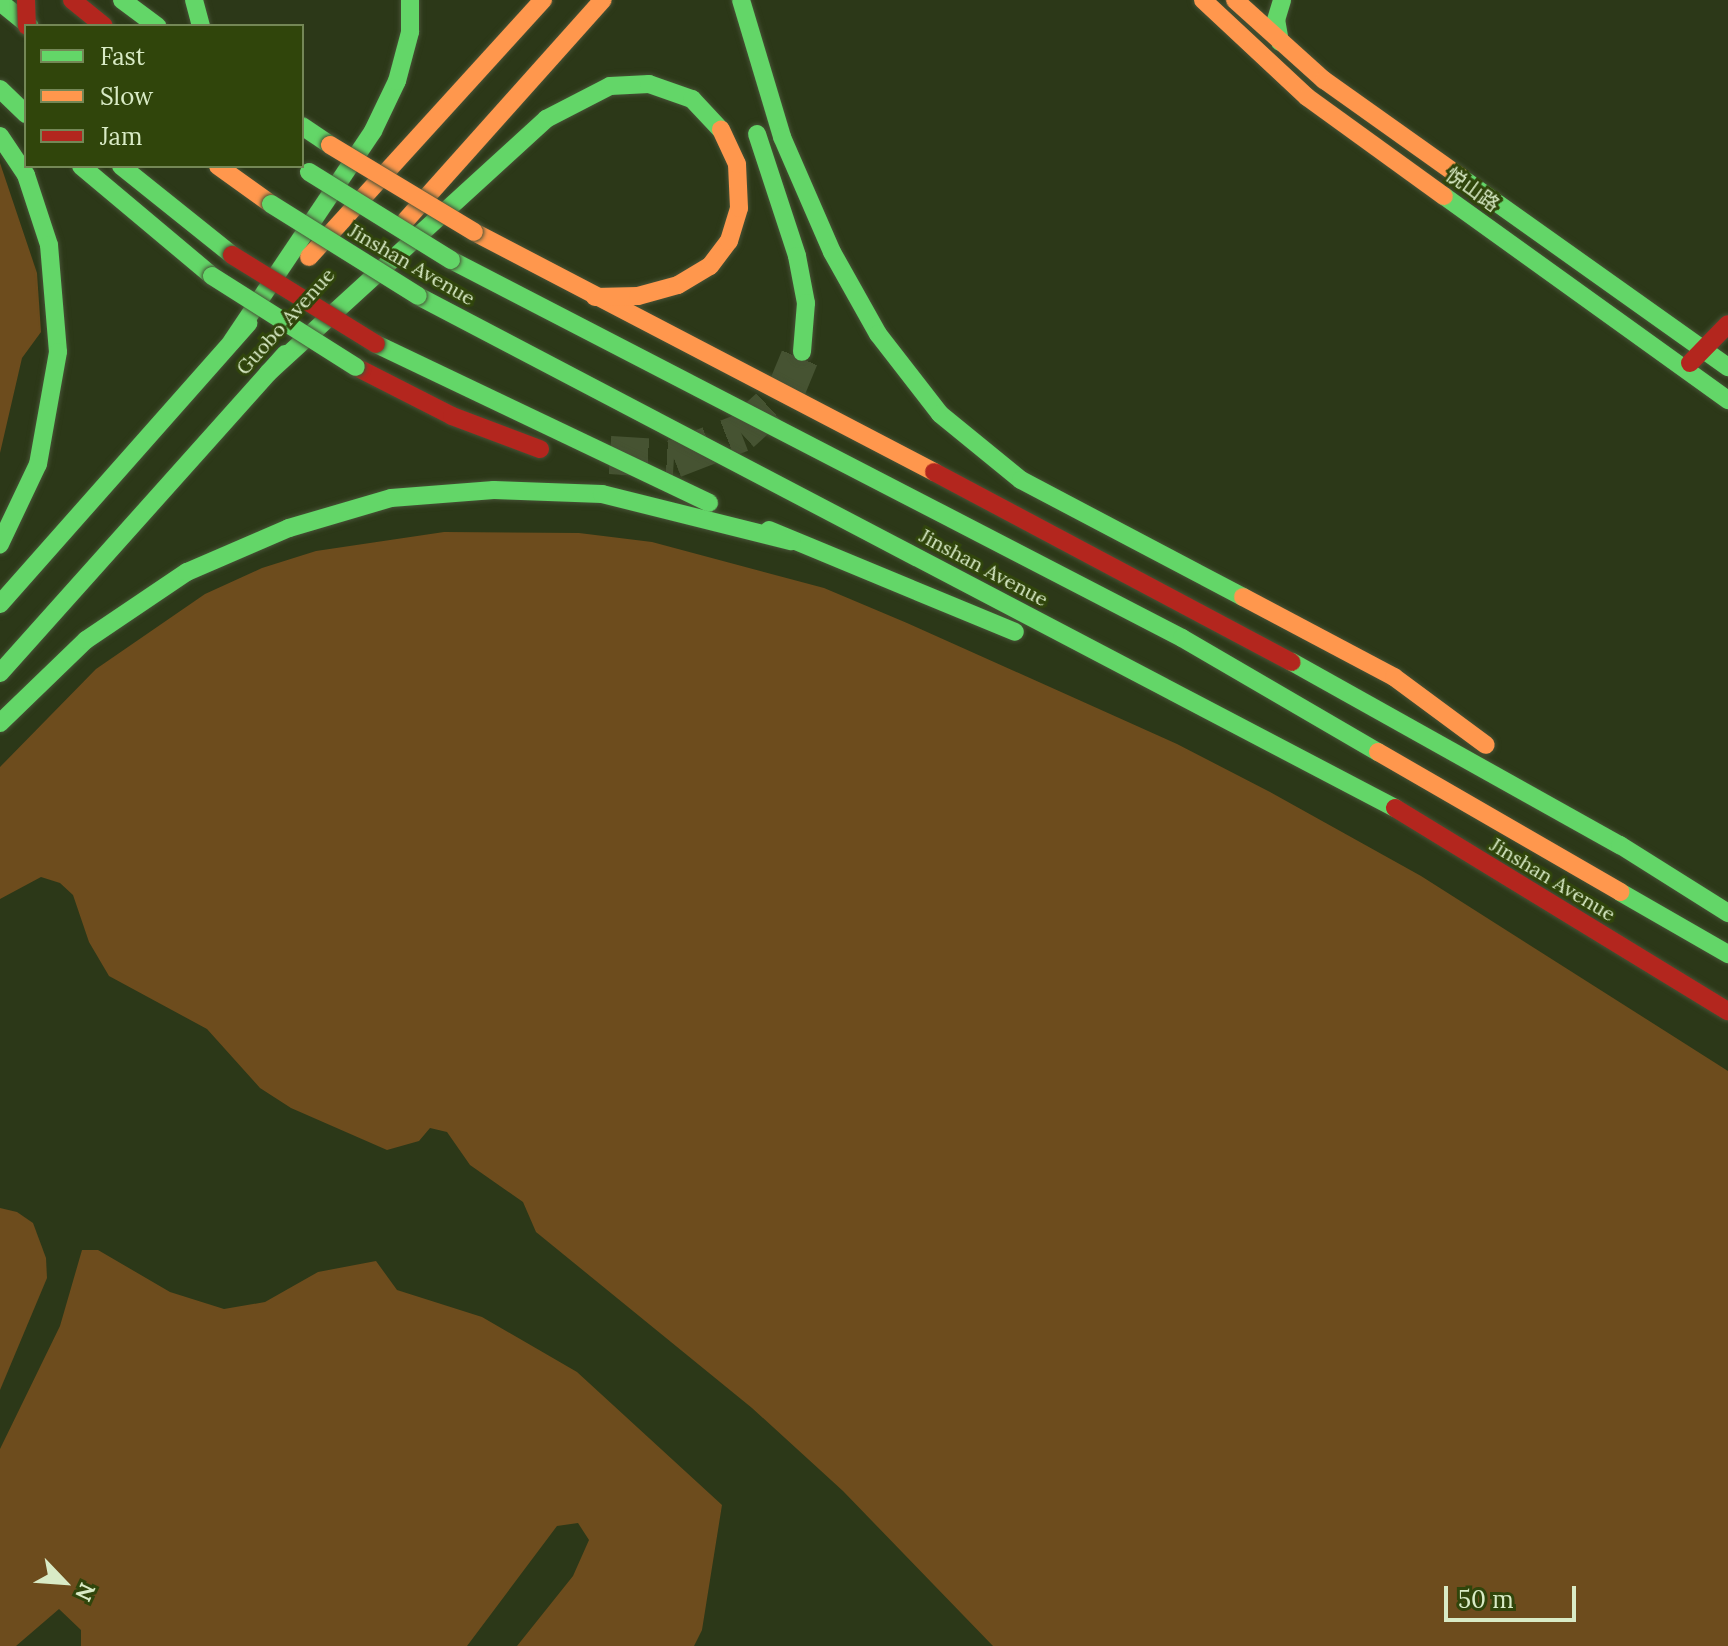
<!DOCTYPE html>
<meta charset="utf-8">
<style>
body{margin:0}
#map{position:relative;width:1728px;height:1646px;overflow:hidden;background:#2c3818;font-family:Lora,"Noto Sans SC",serif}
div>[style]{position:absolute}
.green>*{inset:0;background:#6d4c1d}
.highway-tunnel>*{height:38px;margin-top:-19px;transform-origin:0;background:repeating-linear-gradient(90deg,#465332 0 38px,transparent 0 57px)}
.roads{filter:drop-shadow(0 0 2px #475236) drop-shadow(0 0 2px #475236)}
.fast>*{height:18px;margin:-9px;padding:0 9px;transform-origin:9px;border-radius:9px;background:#63d668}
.slow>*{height:18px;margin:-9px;padding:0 9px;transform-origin:9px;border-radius:9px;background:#ff974d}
.jam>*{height:18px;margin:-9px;padding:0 9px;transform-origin:9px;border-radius:9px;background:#b3261e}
.bridges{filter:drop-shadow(0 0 2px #475236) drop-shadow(0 0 2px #475236)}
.fast-bridge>*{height:18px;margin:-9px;padding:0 9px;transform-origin:9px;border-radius:9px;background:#63d668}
.slow-bridge>*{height:18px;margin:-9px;padding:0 9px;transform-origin:9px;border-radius:9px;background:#ff974d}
.jam-bridge>*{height:18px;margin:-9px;padding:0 9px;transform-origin:9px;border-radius:9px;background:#b3261e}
span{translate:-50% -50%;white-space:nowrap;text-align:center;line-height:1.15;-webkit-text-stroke:6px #30450b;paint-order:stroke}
.street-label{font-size:20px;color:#d9ebc6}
.legend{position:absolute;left:24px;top:24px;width:280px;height:144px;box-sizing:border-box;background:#30450b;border:2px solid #748756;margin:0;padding:10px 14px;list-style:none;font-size:24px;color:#d9ebc6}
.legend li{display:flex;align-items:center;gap:16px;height:40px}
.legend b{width:40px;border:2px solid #748756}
.north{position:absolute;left:24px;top:1542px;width:80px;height:80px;-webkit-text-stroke:6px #30450b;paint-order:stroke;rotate:115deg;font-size:22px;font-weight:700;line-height:32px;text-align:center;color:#d9ebc6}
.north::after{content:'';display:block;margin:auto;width:28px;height:36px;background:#d9ebc6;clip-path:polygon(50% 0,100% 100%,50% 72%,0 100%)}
.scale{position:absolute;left:1444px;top:1586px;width:132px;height:36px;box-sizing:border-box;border:4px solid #d9ebc6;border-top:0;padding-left:10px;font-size:24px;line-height:28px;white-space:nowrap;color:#d9ebc6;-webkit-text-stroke:6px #30450b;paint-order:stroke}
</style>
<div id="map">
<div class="green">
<div style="clip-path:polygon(0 163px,37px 273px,41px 332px,22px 358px,0 453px)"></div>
<div style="clip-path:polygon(444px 532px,579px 533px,652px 542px,824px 588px,907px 623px,1177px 744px,1270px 792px,1421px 876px,1728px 1071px,1728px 1646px,993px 1646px,843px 1491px,752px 1408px,536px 1232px,523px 1202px,470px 1165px,447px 1132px,430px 1128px,419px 1141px,387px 1150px,291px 1108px,260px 1088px,207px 1029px,109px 976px,89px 942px,73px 895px,60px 883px,41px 877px,0 899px,0 767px,96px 669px,205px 594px,262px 568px,316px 551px)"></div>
<div style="clip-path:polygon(0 1208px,17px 1212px,33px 1223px,46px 1258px,47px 1278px,0 1390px)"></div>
<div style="clip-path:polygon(82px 1250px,98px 1250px,170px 1292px,224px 1309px,265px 1302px,318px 1272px,376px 1261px,397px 1290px,482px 1317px,577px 1372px,722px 1505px,702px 1630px,694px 1646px,517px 1646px,573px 1576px,589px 1540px,578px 1523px,557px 1526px,467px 1646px,81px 1646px,81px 1630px,59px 1609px,16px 1646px,0 1646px,0 1449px,60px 1326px)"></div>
</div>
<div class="highway-tunnel">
<div style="left:610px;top:455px;width:64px;rotate:3.6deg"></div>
<div style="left:674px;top:459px;width:72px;rotate:-21.2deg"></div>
<div style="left:741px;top:433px;width:59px;rotate:-42.3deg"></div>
<div style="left:785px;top:393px;width:44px;rotate:-67.5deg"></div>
</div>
<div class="roads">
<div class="fast">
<div style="left:122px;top:0;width:44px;rotate:36.6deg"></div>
<div style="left:194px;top:0;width:27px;rotate:75deg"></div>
<div style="left:741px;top:0;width:143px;rotate:73.3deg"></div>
<div style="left:782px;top:137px;width:125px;rotate:66.5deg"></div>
<div style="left:832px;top:252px;width:94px;rotate:60.7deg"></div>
<div style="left:878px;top:334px;width:101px;rotate:52.2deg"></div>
<div style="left:940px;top:414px;width:104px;rotate:39.2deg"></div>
<div style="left:1021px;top:480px;width:251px;rotate:27.8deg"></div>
<div style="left:0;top:2px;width:38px;rotate:39deg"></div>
<div style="left:1280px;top:42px;width:22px;rotate:-100deg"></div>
<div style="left:1276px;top:20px;width:21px;rotate:-73deg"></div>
<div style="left:0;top:89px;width:36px;rotate:44deg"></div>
<div style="left:302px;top:126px;width:34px;rotate:34deg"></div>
<div style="left:757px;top:134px;width:128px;rotate:71.8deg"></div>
<div style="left:797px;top:256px;width:48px;rotate:79.2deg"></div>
<div style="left:806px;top:303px;width:49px;rotate:94.7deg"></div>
<div style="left:0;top:136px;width:47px;rotate:56.3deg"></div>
<div style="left:26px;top:175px;width:74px;rotate:71.8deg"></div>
<div style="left:49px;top:245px;width:107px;rotate:85.2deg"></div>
<div style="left:58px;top:352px;width:114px;rotate:100.1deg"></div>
<div style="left:38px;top:464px;width:89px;rotate:115.4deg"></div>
<div style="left:81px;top:166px;width:171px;rotate:40deg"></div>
<div style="left:121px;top:166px;width:142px;rotate:38.7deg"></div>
<div style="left:1459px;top:176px;width:330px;rotate:35.4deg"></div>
<div style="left:1444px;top:196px;width:350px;rotate:35.7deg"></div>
<div style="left:451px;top:260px;width:823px;rotate:27.34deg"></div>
<div style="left:1182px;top:638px;width:227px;rotate:30.2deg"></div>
<div style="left:418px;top:296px;width:1103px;rotate:27.66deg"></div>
<div style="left:232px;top:341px;width:253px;rotate:-56.1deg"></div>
<div style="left:373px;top:131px;width:55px;rotate:-64.4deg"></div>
<div style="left:397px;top:81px;width:51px;rotate:-75.1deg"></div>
<div style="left:410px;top:32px;width:32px;rotate:-90deg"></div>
<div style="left:376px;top:344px;width:369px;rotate:25.5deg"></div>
<div style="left:268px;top:373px;width:377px;rotate:-42.4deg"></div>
<div style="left:546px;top:119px;width:72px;rotate:-27.3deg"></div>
<div style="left:610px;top:86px;width:39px;rotate:-3deg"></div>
<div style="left:649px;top:84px;width:46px;rotate:19.2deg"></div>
<div style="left:692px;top:99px;width:42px;rotate:46.9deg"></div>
<div style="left:769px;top:530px;width:266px;rotate:22.5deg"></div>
<div style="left:0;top:604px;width:375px;rotate:-48.5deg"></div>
<div style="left:1292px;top:662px;width:376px;rotate:29.2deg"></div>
<div style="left:1620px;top:845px;width:128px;rotate:32.2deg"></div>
<div style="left:0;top:673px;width:428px;rotate:-48.2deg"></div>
<div style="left:0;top:723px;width:120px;rotate:-44deg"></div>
<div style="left:86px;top:640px;width:122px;rotate:-34deg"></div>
<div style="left:187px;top:572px;width:111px;rotate:-23.3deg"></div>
<div style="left:289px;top:528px;width:106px;rotate:-16.4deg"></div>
<div style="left:391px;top:498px;width:103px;rotate:-4.4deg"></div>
<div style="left:494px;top:490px;width:108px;rotate:2.1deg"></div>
<div style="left:602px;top:494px;width:195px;rotate:14deg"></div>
<div style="left:1620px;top:892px;width:125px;rotate:29.9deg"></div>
</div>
<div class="slow">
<div style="left:1203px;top:0;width:142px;rotate:43deg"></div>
<div style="left:1307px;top:97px;width:169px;rotate:35.9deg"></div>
<div style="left:1235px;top:0;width:120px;rotate:42deg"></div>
<div style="left:1324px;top:80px;width:166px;rotate:35.4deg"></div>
<div style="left:218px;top:166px;width:65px;rotate:35.6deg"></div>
<div style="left:406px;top:220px;width:295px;rotate:-48.2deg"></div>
<div style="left:474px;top:232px;width:519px;rotate:27.55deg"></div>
<div style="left:309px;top:257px;width:348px;rotate:-47.7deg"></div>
<div style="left:595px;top:297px;width:43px;rotate:-1.3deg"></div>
<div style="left:638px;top:296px;width:41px;rotate:-15.4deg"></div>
<div style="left:678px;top:285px;width:37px;rotate:-31deg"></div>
<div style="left:710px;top:266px;width:31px;rotate:-53deg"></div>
<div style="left:729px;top:241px;width:34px;rotate:-73deg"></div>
<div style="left:739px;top:208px;width:44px;rotate:-92.6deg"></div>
<div style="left:737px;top:164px;width:38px;rotate:-115deg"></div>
<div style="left:1243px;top:597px;width:171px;rotate:27.9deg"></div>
<div style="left:1394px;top:677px;width:114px;rotate:36.5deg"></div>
<div style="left:1378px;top:752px;width:280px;rotate:30deg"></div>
</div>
<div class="jam">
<div style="left:72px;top:0;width:41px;rotate:39.1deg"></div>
<div style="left:1690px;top:363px;width:54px;rotate:-45.7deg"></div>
<div style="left:356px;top:367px;width:108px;rotate:27deg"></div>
<div style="left:452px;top:416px;width:94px;rotate:20.6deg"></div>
<div style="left:934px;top:472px;width:405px;rotate:28deg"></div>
<div style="left:1395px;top:808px;width:390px;rotate:31.4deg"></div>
</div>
</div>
<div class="bridges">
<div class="fast-bridge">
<div style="left:309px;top:172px;width:167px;rotate:31.8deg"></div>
<div style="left:271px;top:204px;width:173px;rotate:32deg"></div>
<div style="left:212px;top:276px;width:170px;rotate:32.3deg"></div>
</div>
<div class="slow-bridge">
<div style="left:330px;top:145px;width:168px;rotate:31.1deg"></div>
</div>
<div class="jam-bridge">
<div style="left:26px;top:0;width:26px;rotate:88deg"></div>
<div style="left:232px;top:255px;width:169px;rotate:31.7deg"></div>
</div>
</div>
<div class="street-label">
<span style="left:1473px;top:189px;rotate:36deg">悦山路</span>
<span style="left:412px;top:264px;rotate:30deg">Jinshan Avenue</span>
<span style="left:285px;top:321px;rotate:-48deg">Guobo Avenue</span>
<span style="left:984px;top:567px;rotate:28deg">Jinshan Avenue</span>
<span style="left:1553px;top:879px;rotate:31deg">Jinshan Avenue</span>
</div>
<ul class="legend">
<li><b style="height:10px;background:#63d668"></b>Fast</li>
<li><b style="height:10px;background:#ff974d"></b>Slow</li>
<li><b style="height:10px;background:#b3261e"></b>Jam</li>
</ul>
<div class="north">N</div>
<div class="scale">50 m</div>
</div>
